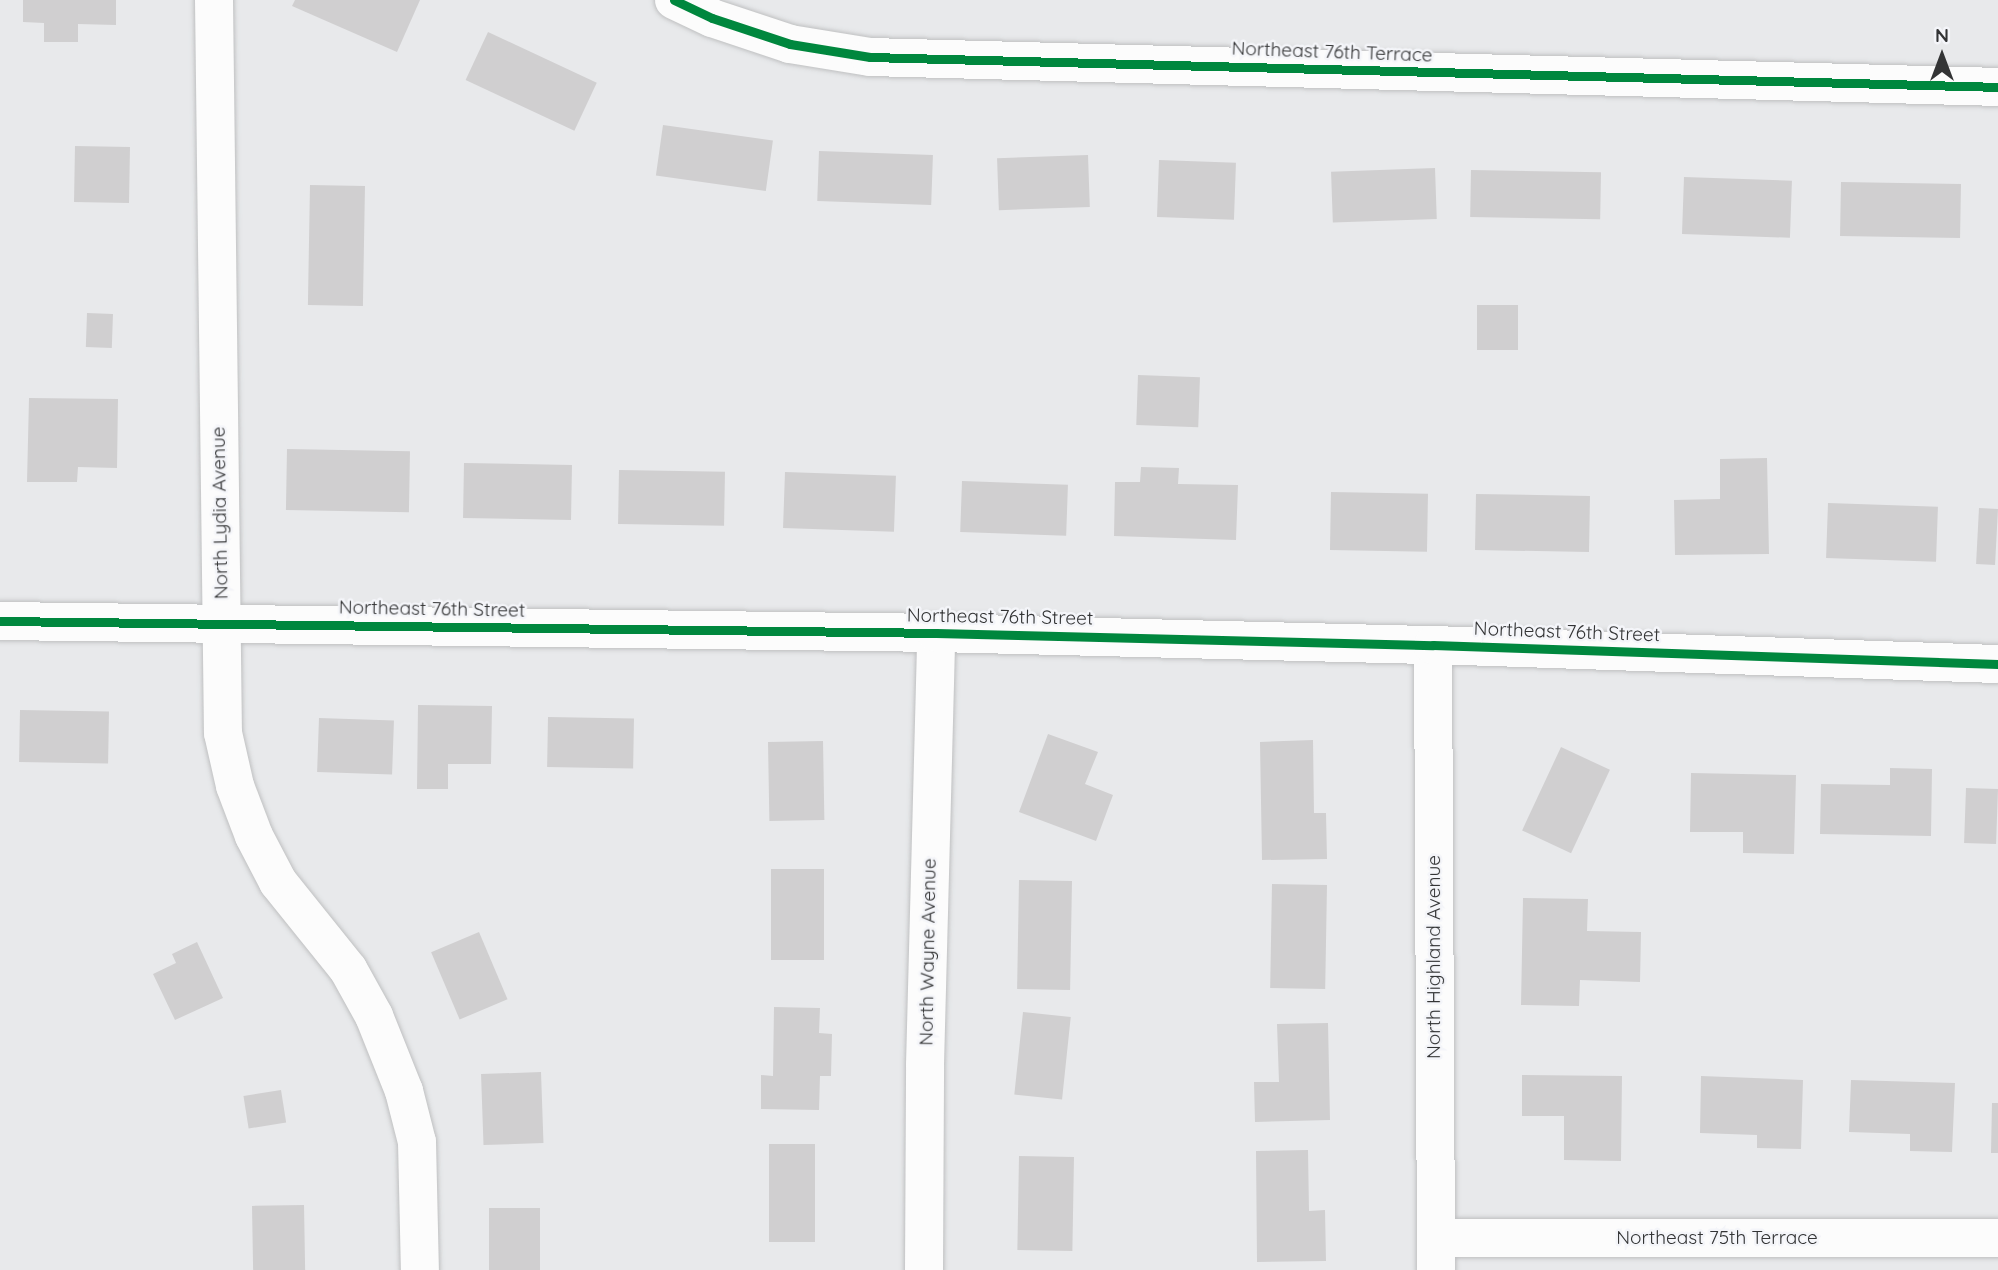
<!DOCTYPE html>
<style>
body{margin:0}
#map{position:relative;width:1998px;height:1270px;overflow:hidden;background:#e8e9eb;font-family:Quicksand,sans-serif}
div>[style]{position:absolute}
.building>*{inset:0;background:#d0cfd0;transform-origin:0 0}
.roads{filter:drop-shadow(0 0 2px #bfc0c1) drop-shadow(0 0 2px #bfc0c1)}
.minor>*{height:38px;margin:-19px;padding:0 19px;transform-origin:19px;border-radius:19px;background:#fcfcfc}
.tertiary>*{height:38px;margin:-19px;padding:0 19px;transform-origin:19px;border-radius:19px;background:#fcfcfc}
.cycleway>*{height:9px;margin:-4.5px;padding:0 4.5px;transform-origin:4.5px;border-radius:4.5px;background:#00873e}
span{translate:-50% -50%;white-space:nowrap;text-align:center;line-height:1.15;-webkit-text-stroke:5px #f4f5f9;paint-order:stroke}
.street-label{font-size:19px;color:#333435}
.north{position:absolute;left:1907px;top:21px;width:70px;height:70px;-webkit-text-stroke:5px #f4f5f9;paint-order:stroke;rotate:0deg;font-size:19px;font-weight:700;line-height:28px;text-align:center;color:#333435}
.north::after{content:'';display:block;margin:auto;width:24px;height:32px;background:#333435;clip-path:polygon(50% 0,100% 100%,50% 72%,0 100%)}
</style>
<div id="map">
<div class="building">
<div style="clip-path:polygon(23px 0,116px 0,116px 25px,78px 24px,78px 42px,44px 42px,44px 23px,23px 22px)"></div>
<div style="clip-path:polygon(295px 0,420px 0,397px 52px,292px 6px)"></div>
<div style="left:488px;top:32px;width:120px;height:53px;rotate:25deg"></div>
<div style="left:663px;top:125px;width:111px;height:51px;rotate:8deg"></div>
<div style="left:75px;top:146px;width:55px;height:56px;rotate:1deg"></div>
<div style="left:819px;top:151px;width:114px;height:50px;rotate:2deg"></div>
<div style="left:1088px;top:155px;width:52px;height:91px;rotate:88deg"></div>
<div style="left:1159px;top:160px;width:77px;height:57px;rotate:2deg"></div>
<div style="left:1435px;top:168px;width:51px;height:104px;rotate:88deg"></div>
<div style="left:1471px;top:170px;width:130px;height:47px;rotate:1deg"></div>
<div style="left:1684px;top:177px;width:108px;height:57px;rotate:2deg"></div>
<div style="left:1841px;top:182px;width:120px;height:54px;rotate:1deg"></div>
<div style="left:310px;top:185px;width:55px;height:120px;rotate:1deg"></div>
<div style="left:1477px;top:305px;width:41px;height:45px"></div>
<div style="left:87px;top:313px;width:26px;height:34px;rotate:2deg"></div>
<div style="left:1138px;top:375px;width:62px;height:50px;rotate:2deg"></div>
<div style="clip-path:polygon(29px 398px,118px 399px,117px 468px,78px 467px,77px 482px,27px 482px)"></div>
<div style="left:287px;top:449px;width:123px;height:61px;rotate:1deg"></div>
<div style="clip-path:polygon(1767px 458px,1769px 554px,1675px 555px,1674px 500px,1720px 499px,1720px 459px)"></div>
<div style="left:464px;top:463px;width:108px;height:55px;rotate:1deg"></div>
<div style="clip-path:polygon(1141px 467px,1179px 468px,1178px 484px,1238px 485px,1236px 540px,1114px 536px,1115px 482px,1140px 482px)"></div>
<div style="left:619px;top:470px;width:106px;height:54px;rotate:1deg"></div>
<div style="left:785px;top:472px;width:111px;height:56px;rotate:2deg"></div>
<div style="left:962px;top:481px;width:106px;height:51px;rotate:2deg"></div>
<div style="left:1331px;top:492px;width:97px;height:58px;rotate:1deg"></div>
<div style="left:1476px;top:494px;width:114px;height:56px;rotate:1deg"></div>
<div style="left:1828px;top:503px;width:110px;height:55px;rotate:2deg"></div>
<div style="left:1979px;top:508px;width:19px;height:56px;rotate:3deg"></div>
<div style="clip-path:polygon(418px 705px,492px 706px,491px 764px,448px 764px,448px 789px,417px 789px)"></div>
<div style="left:20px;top:710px;width:89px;height:52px;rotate:1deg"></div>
<div style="left:548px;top:717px;width:86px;height:50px;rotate:1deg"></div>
<div style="left:319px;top:718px;width:75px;height:54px;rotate:2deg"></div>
<div style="clip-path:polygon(1048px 734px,1098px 752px,1085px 784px,1113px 795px,1096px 841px,1019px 812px)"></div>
<div style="clip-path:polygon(1313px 740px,1314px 813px,1326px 813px,1327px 859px,1262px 860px,1260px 742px)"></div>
<div style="left:823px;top:741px;width:79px;height:55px;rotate:89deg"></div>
<div style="left:1561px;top:747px;width:54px;height:92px;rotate:25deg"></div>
<div style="clip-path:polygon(1890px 768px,1932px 769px,1931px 836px,1820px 834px,1821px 784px,1890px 785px)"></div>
<div style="clip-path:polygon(1691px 773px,1796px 775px,1794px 854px,1743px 853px,1743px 832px,1690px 832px)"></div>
<div style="left:1966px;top:788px;width:32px;height:55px;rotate:2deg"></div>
<div style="left:771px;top:869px;width:53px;height:91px"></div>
<div style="left:1019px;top:880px;width:53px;height:109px;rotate:1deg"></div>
<div style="left:1272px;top:884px;width:55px;height:104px;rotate:1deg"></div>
<div style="clip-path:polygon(1523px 898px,1588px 899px,1587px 931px,1641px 932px,1640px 982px,1580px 980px,1579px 1006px,1521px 1005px)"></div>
<div style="left:479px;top:932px;width:73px;height:52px;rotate:67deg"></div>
<div style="clip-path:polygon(197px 942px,223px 998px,175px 1020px,153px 974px,176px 963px,172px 954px)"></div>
<div style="clip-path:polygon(774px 1007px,820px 1008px,819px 1033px,832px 1034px,831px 1076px,820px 1076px,819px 1110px,761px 1109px,761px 1075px,773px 1076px)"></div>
<div style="left:1023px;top:1012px;width:48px;height:83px;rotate:6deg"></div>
<div style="clip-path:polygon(1328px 1023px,1330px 1120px,1255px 1122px,1254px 1082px,1279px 1082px,1277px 1024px)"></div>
<div style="left:541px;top:1072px;width:71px;height:60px;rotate:88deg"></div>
<div style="clip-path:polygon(1522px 1075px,1622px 1076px,1621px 1161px,1564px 1160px,1564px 1116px,1522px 1116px)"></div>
<div style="clip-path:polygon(1701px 1076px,1803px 1080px,1801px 1149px,1757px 1148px,1757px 1135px,1700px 1133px)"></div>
<div style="clip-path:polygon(1851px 1080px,1955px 1083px,1952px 1152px,1910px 1151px,1910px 1134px,1849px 1132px)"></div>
<div style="left:281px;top:1090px;width:33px;height:38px;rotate:81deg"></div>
<div style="clip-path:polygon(1992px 1103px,1998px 1103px,1998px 1153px,1991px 1153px)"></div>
<div style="left:769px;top:1144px;width:46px;height:98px"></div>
<div style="clip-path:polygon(1308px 1150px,1309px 1211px,1325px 1210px,1326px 1261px,1257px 1262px,1256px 1151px)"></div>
<div style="left:1019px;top:1156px;width:55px;height:94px;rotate:1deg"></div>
<div style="left:304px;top:1205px;width:65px;height:52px;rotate:89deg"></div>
<div style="left:489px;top:1208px;width:51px;height:62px"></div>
</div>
<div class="roads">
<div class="minor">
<div style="left:214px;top:0;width:733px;rotate:89.3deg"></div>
<div style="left:223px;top:733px;width:54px;rotate:77.2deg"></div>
<div style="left:235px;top:786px;width:53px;rotate:69.2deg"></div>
<div style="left:254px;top:836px;width:52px;rotate:62.4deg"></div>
<div style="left:278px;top:882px;width:112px;rotate:51.2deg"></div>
<div style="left:348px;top:969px;width:54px;rotate:61deg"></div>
<div style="left:374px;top:1016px;width:81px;rotate:68.2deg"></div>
<div style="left:404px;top:1091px;width:53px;rotate:75.7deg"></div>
<div style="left:417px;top:1142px;width:128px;rotate:88.7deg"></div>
<div style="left:674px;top:0;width:42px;rotate:25.3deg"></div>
<div style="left:712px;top:18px;width:82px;rotate:18.4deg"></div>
<div style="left:790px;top:44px;width:81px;rotate:9.2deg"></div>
<div style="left:870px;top:57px;width:1128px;rotate:1.52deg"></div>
<div style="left:1433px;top:645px;width:625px;rotate:89.72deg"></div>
<div style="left:1436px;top:1238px;width:562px"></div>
<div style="left:924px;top:1270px;width:205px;rotate:-89.7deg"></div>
<div style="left:925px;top:1065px;width:432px;rotate:-88.5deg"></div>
</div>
<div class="tertiary">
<div style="left:0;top:621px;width:936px;rotate:0.73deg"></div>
<div style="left:936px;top:633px;width:497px;rotate:1.4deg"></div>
<div style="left:1433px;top:645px;width:565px;rotate:1.93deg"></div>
</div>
</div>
<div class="cycleway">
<div style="left:674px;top:0;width:42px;rotate:25.3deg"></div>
<div style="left:712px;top:18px;width:82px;rotate:18.4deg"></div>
<div style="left:790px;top:44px;width:81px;rotate:9.2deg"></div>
<div style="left:870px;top:57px;width:1128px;rotate:1.52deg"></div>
<div style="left:0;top:621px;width:936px;rotate:0.73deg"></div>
<div style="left:936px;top:633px;width:497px;rotate:1.4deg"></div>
<div style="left:1433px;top:645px;width:565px;rotate:1.93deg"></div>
</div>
<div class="street-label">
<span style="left:1332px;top:52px;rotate:2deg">Northeast 76th Terrace</span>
<span style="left:220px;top:513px;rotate:-91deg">North Lydia Avenue</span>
<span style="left:432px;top:609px;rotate:1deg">Northeast 76th Street</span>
<span style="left:1000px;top:617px;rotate:1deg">Northeast 76th Street</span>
<span style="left:1567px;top:632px;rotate:2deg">Northeast 76th Street</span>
<span style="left:928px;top:952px;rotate:-89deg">North Wayne Avenue</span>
<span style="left:1434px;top:957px;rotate:-90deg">North Highland Avenue</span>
<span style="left:1717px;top:1238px">Northeast 75th Terrace</span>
</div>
<div class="north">N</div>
</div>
